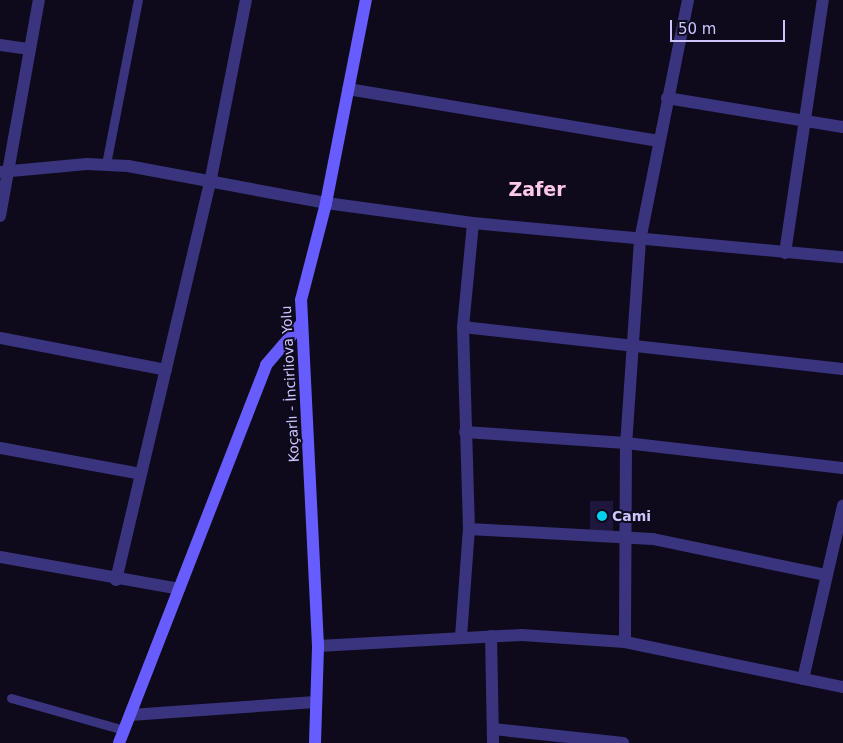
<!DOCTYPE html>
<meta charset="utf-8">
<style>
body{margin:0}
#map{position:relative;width:843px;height:743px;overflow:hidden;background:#0e0a1c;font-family:"DejaVu Sans",sans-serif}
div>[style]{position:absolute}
.building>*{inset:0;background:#1f163e;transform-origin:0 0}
.lane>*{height:9px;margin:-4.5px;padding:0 4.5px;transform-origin:4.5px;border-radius:4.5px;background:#39347d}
.street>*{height:12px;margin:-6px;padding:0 6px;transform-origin:6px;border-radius:6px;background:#39347d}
.secondary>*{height:12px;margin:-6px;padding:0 6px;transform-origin:6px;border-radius:6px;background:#675cff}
.dots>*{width:14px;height:14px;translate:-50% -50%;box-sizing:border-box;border:2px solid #0e0a1c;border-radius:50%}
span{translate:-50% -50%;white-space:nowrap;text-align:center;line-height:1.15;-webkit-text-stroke:4px #0e0a1c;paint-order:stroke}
.street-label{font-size:14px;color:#cec5ff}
.poi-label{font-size:14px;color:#cec5ff;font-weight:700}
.left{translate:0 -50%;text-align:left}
.district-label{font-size:19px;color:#ffc7e9;font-weight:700}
.scale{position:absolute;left:670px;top:20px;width:115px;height:22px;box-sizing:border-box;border:2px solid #cec5ff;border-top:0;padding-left:6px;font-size:15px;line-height:18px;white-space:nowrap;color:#cec5ff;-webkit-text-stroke:4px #0e0a1c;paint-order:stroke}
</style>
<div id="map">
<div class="building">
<div style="left:590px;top:501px;width:23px;height:30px"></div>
</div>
<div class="lane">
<div style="left:106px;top:164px;width:167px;rotate:-79deg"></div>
<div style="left:11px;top:698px;width:117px;rotate:15.8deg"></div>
</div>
<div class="street">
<div style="left:688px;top:0;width:245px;rotate:101.3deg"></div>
<div style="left:640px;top:240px;width:203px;rotate:93.9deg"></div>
<div style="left:626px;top:443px;width:199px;rotate:90.3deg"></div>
<div style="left:625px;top:642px;width:223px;rotate:11.7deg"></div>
<div style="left:0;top:45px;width:30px;rotate:8deg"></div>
<div style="left:348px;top:89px;width:315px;rotate:9.5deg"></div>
<div style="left:667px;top:98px;width:178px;rotate:9.4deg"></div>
<div style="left:0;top:172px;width:87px;rotate:-5.3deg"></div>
<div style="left:87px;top:164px;width:41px;rotate:2.8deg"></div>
<div style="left:128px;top:166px;width:201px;rotate:10.6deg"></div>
<div style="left:326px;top:203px;width:148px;rotate:7.7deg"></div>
<div style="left:473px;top:223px;width:372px;rotate:5.3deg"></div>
<div style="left:0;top:216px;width:219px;rotate:-79.8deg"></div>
<div style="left:785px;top:253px;width:256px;rotate:-81.5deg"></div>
<div style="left:463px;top:327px;width:382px;rotate:6.3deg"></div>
<div style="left:0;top:338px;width:169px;rotate:10.9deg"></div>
<div style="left:465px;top:432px;width:161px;rotate:3.9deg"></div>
<div style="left:626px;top:443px;width:218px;rotate:6.6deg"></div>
<div style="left:0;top:448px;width:143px;rotate:10.4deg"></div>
<div style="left:469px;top:529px;width:184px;rotate:3.1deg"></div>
<div style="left:653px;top:539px;width:177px;rotate:11.8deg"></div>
<div style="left:0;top:557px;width:182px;rotate:10.1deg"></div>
<div style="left:116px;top:580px;width:413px;rotate:-76.7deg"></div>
<div style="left:211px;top:178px;width:181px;rotate:-78.9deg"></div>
<div style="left:491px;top:636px;width:107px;rotate:88.9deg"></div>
<div style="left:461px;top:637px;width:108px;rotate:-85.8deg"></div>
<div style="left:469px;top:529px;width:202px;rotate:-91.7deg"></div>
<div style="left:463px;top:327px;width:104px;rotate:-84.5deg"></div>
<div style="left:318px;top:646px;width:204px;rotate:-3.1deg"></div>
<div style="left:522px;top:635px;width:103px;rotate:3.9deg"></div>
<div style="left:803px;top:679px;width:178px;rotate:-77deg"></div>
<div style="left:130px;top:715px;width:186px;rotate:-4deg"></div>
<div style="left:493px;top:729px;width:131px;rotate:6.1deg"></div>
</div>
<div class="secondary">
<div style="left:119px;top:743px;width:406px;rotate:-68.7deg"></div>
<div style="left:266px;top:365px;width:55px;rotate:-49.4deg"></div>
<div style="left:315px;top:743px;width:97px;rotate:-88.2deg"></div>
<div style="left:318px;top:646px;width:346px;rotate:-92.8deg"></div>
<div style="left:301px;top:300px;width:100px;rotate:-75.5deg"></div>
<div style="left:326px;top:203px;width:207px;rotate:-78.9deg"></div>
</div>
<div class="dots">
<div style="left:602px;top:516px;background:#00d0f0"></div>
</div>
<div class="street-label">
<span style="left:290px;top:384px;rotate:-93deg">Koçarlı - İncirliova Yolu</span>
</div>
<div class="poi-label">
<span class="left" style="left:612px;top:516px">Cami</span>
</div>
<div class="district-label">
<span style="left:537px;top:190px">Zafer</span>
</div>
<div class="scale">50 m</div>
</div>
